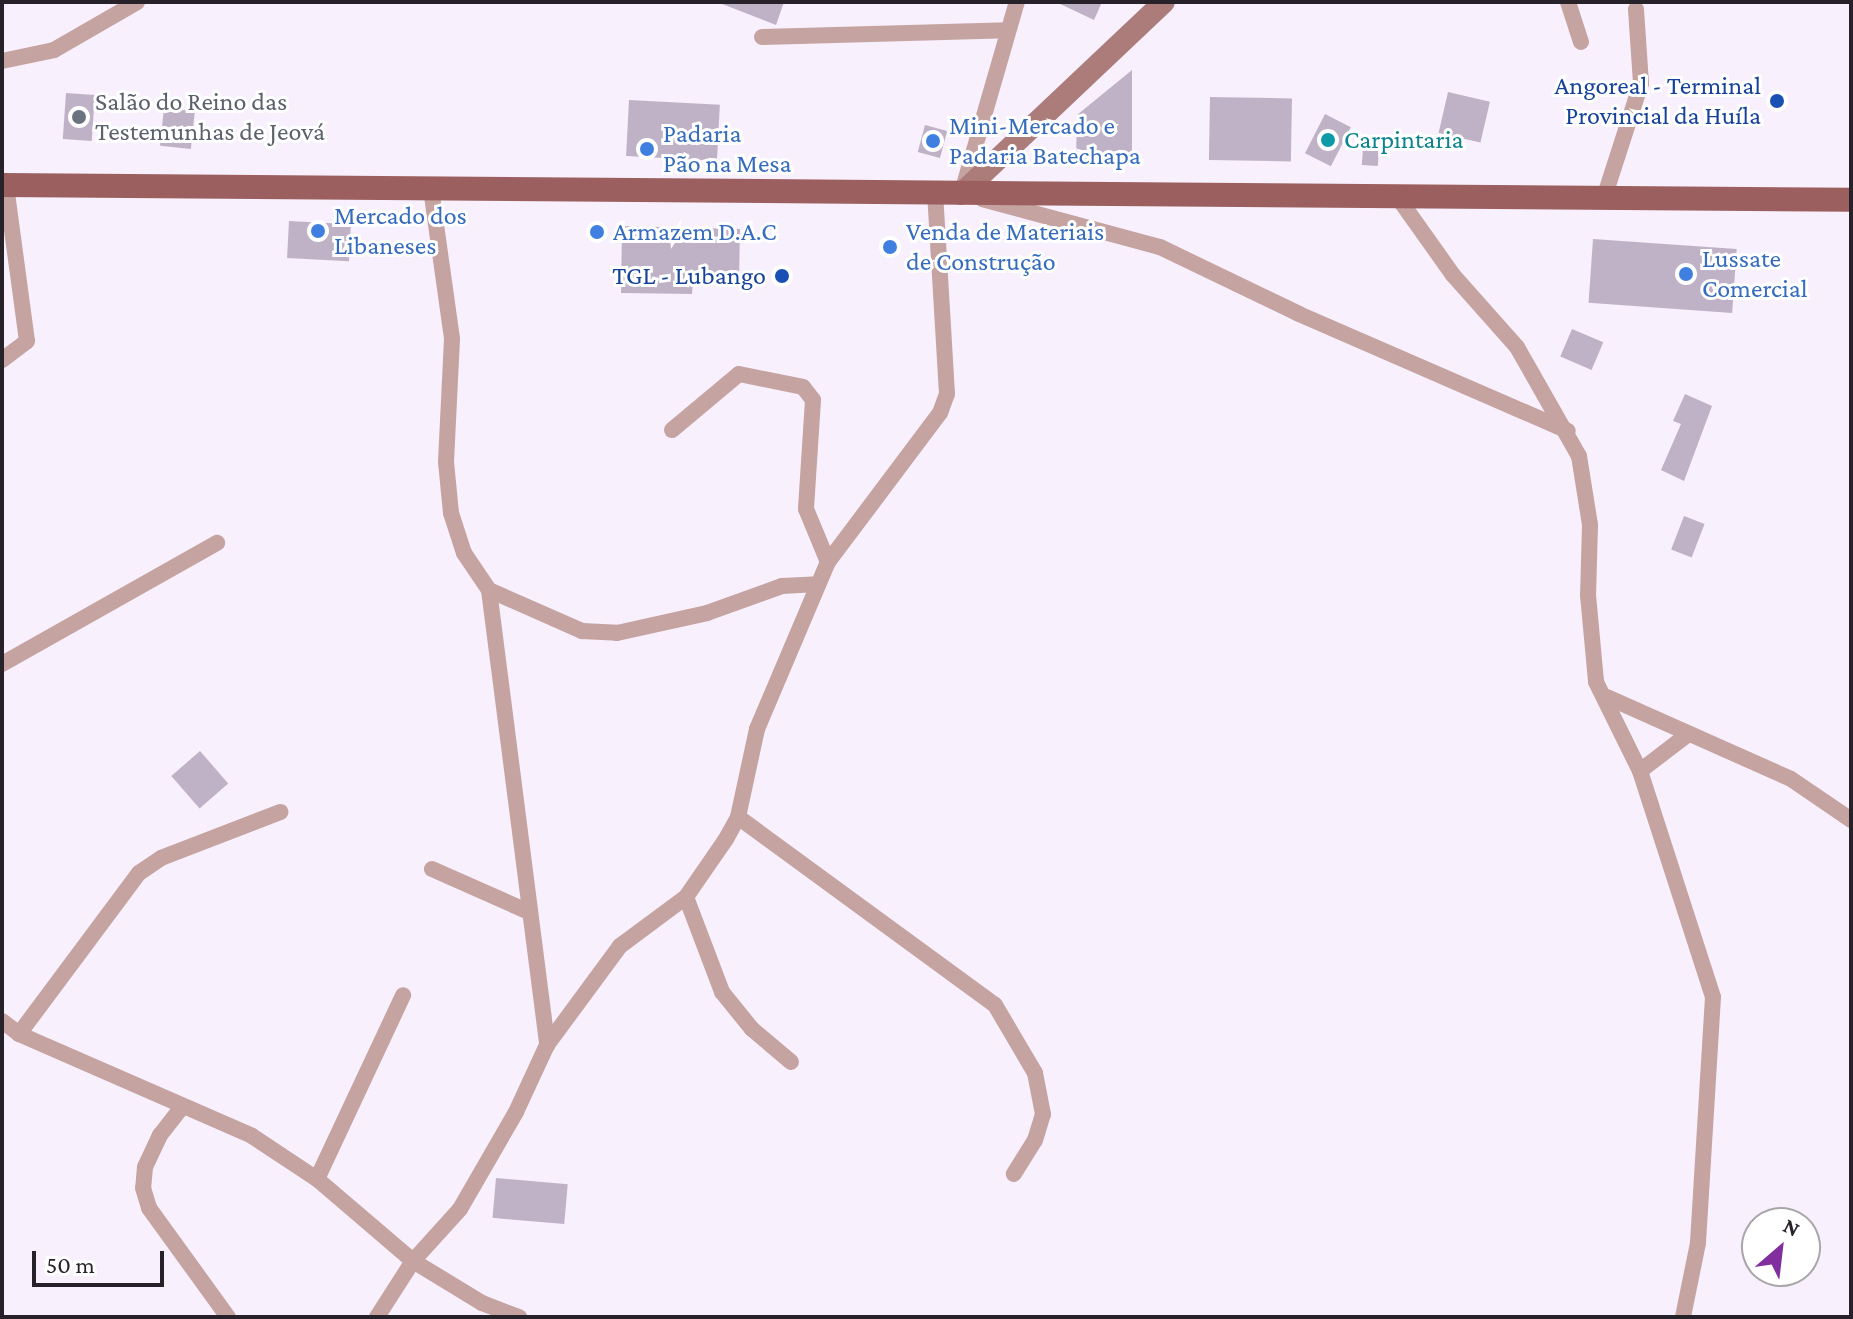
<!DOCTYPE html>
<meta charset="utf-8">
<style>
body{margin:0}
#map{position:relative;width:1853px;height:1319px;overflow:hidden;background:#f8f0fd;font-family:"Crimson Pro",serif}
div>[style]{position:absolute}
.building>*{inset:0;background:#bfb2c7;transform-origin:0 0}
.street>*{height:16px;margin:-8px;padding:0 8px;transform-origin:8px;border-radius:8px;background:#c5a3a1}
.secondary>*{height:22px;margin:-11px;padding:0 11px;transform-origin:11px;border-radius:11px;background:#ac7c7a}
.primary>*{height:24px;margin:-12px;padding:0 12px;transform-origin:12px;border-radius:12px;background:#9a5f5e}
.dots>*{width:22px;height:22px;translate:-50% -50%;box-sizing:border-box;border:4px solid #fff;border-radius:50%}
span{translate:-50% -50%;white-space:nowrap;text-align:center;line-height:1.15;-webkit-text-stroke:6px #fff;paint-order:stroke}
.transit-label{font-size:26px;color:#164399}
.right{translate:-100% -50%;text-align:right}
.worship-label{font-size:26px;color:#5b616d}
.left{translate:0 -50%;text-align:left}
.shop-label{font-size:26px;color:#366cbe}
.culture-label{font-size:26px;color:#0d838f}
.frame{position:absolute;inset:0;border:4px solid #27222a;pointer-events:none}
.north{position:absolute;left:1741px;top:1207px;width:80px;height:80px;box-sizing:border-box;background:#fff;border:2px solid #a9a7aa;border-radius:50%;rotate:28deg;font-size:22px;font-weight:700;line-height:32px;text-align:center;color:#27222a}
.north::after{content:'';display:block;margin:auto;width:28px;height:36px;background:#812f9e;clip-path:polygon(50% 0,100% 100%,50% 72%,0 100%)}
.scale{position:absolute;left:32px;top:1251px;width:132px;height:36px;box-sizing:border-box;border:4px solid #27222a;border-top:0;padding-left:10px;font-size:24px;line-height:28px;white-space:nowrap;color:#27222a;-webkit-text-stroke:6px #fff;paint-order:stroke}
</style>
<div id="map">
<div class="building">
<div style="clip-path:polygon(717px 2px,784px 2px,776px 25px)"></div>
<div style="clip-path:polygon(1056px 2px,1102px 2px,1094px 20px)"></div>
<div style="clip-path:polygon(1132px 70px,1132px 160px,1076px 159px,1077px 115px)"></div>
<div style="left:1448px;top:92px;width:43px;height:42px;rotate:13deg"></div>
<div style="left:66px;top:93px;width:29px;height:46px;rotate:4deg"></div>
<div style="left:1210px;top:97px;width:82px;height:63px;rotate:1deg"></div>
<div style="left:629px;top:100px;width:91px;height:56px;rotate:3deg"></div>
<div style="left:164px;top:108px;width:31px;height:38px;rotate:6deg"></div>
<div style="left:1325px;top:114px;width:29px;height:44px;rotate:27deg"></div>
<div style="left:925px;top:125px;width:23px;height:28px;rotate:15deg"></div>
<div style="left:1363px;top:148px;width:16px;height:17px;rotate:4deg"></div>
<div style="left:289px;top:221px;width:62px;height:37px;rotate:3deg"></div>
<div style="clip-path:polygon(622px 226px,740px 229px,739px 282px,693px 281px,692px 294px,621px 293px)"></div>
<div style="left:1593px;top:239px;width:144px;height:64px;rotate:4deg"></div>
<div style="left:1572px;top:329px;width:34px;height:30px;rotate:23deg"></div>
<div style="clip-path:polygon(1685px 394px,1712px 406px,1684px 481px,1661px 470px,1681px 424px,1673px 421px)"></div>
<div style="left:1684px;top:516px;width:22px;height:36px;rotate:21deg"></div>
<div style="left:200px;top:751px;width:43px;height:38px;rotate:49deg"></div>
<div style="left:496px;top:1178px;width:72px;height:40px;rotate:5deg"></div>
</div>
<div class="street">
<div style="left:1568px;top:2px;width:42px;rotate:72deg"></div>
<div style="left:762px;top:37px;width:246px;rotate:-1.6deg"></div>
<div style="left:2px;top:61px;width:53px;rotate:-11.9deg"></div>
<div style="left:54px;top:50px;width:96px;rotate:-30deg"></div>
<div style="left:431px;top:189px;width:151px;rotate:82deg"></div>
<div style="left:452px;top:339px;width:123px;rotate:92.8deg"></div>
<div style="left:446px;top:462px;width:51px;rotate:84.4deg"></div>
<div style="left:451px;top:513px;width:42px;rotate:72deg"></div>
<div style="left:464px;top:553px;width:45px;rotate:56deg"></div>
<div style="left:489px;top:590px;width:459px;rotate:82.7deg"></div>
<div style="left:962px;top:192px;width:198px;rotate:-73.9deg"></div>
<div style="left:982px;top:199px;width:184px;rotate:15.1deg"></div>
<div style="left:1160px;top:247px;width:154px;rotate:25.7deg"></div>
<div style="left:1299px;top:314px;width:293px;rotate:23.5deg"></div>
<div style="left:1399px;top:199px;width:93px;rotate:54.6deg"></div>
<div style="left:1453px;top:275px;width:96px;rotate:48.4deg"></div>
<div style="left:1517px;top:347px;width:125px;rotate:60.4deg"></div>
<div style="left:1579px;top:456px;width:70px;rotate:80.9deg"></div>
<div style="left:1590px;top:525px;width:70px;rotate:91.6deg"></div>
<div style="left:1588px;top:595px;width:87px;rotate:84.7deg"></div>
<div style="left:1596px;top:682px;width:99px;rotate:63.7deg"></div>
<div style="left:1640px;top:771px;width:237px;rotate:72.1deg"></div>
<div style="left:1713px;top:997px;width:246px;rotate:93.5deg"></div>
<div style="left:1698px;top:1243px;width:76px;rotate:101.5deg"></div>
<div style="left:1603px;top:201px;width:124px;rotate:-72.1deg"></div>
<div style="left:1641px;top:83px;width:74px;rotate:-93.9deg"></div>
<div style="left:2px;top:360px;width:31px;rotate:-37deg"></div>
<div style="left:27px;top:341px;width:157px;rotate:-97.7deg"></div>
<div style="left:672px;top:430px;width:87px;rotate:-39.9deg"></div>
<div style="left:739px;top:374px;width:65px;rotate:11.5deg"></div>
<div style="left:803px;top:387px;width:16px;rotate:52deg"></div>
<div style="left:813px;top:400px;width:109px;rotate:93.7deg"></div>
<div style="left:806px;top:509px;width:57px;rotate:67.5deg"></div>
<div style="left:489px;top:590px;width:102px;rotate:23.8deg"></div>
<div style="left:582px;top:631px;width:35px;rotate:3deg"></div>
<div style="left:617px;top:633px;width:92px;rotate:-12.5deg"></div>
<div style="left:707px;top:613px;width:80px;rotate:-19.8deg"></div>
<div style="left:782px;top:586px;width:36px;rotate:-3deg"></div>
<div style="left:2px;top:664px;width:247px;rotate:-29.4deg"></div>
<div style="left:1607px;top:697px;width:201px;rotate:24deg"></div>
<div style="left:1791px;top:779px;width:73px;rotate:34.3deg"></div>
<div style="left:1640px;top:771px;width:59px;rotate:-37.5deg"></div>
<div style="left:738px;top:817px;width:318px;rotate:36.2deg"></div>
<div style="left:995px;top:1005px;width:79px;rotate:59.5deg"></div>
<div style="left:1035px;top:1073px;width:42px;rotate:79deg"></div>
<div style="left:1043px;top:1114px;width:27px;rotate:107deg"></div>
<div style="left:1035px;top:1140px;width:40px;rotate:122deg"></div>
<div style="left:432px;top:869px;width:104px;rotate:23.9deg"></div>
<div style="left:686px;top:897px;width:102px;rotate:69.2deg"></div>
<div style="left:722px;top:992px;width:48px;rotate:51deg"></div>
<div style="left:752px;top:1029px;width:51px;rotate:40.2deg"></div>
<div style="left:2px;top:1021px;width:21px;rotate:37deg"></div>
<div style="left:19px;top:1034px;width:254px;rotate:23.6deg"></div>
<div style="left:252px;top:1136px;width:78px;rotate:33.5deg"></div>
<div style="left:317px;top:1179px;width:126px;rotate:40.5deg"></div>
<div style="left:413px;top:1261px;width:81px;rotate:31.3deg"></div>
<div style="left:482px;top:1303px;width:40px;rotate:21deg"></div>
<div style="left:19px;top:1034px;width:201px;rotate:-53.3deg"></div>
<div style="left:139px;top:873px;width:27px;rotate:-34deg"></div>
<div style="left:161px;top:858px;width:128px;rotate:-21.1deg"></div>
<div style="left:182px;top:1107px;width:36px;rotate:128deg"></div>
<div style="left:160px;top:1135px;width:35px;rotate:115deg"></div>
<div style="left:145px;top:1167px;width:21px;rotate:95deg"></div>
<div style="left:143px;top:1188px;width:21px;rotate:73deg"></div>
<div style="left:149px;top:1208px;width:135px;rotate:54.1deg"></div>
<div style="left:317px;top:1179px;width:203px;rotate:-64.9deg"></div>
<div style="left:377px;top:1317px;width:67px;rotate:-57.3deg"></div>
<div style="left:413px;top:1261px;width:70px;rotate:-47.9deg"></div>
<div style="left:460px;top:1209px;width:112px;rotate:-60deg"></div>
<div style="left:516px;top:1112px;width:74px;rotate:-65.2deg"></div>
<div style="left:547px;top:1045px;width:123px;rotate:-53.6deg"></div>
<div style="left:620px;top:946px;width:82px;rotate:-36.6deg"></div>
<div style="left:686px;top:897px;width:70px;rotate:-55.4deg"></div>
<div style="left:726px;top:839px;width:25px;rotate:-61deg"></div>
<div style="left:738px;top:817px;width:90px;rotate:-77.8deg"></div>
<div style="left:757px;top:729px;width:181px;rotate:-67deg"></div>
<div style="left:828px;top:562px;width:186px;rotate:-53.1deg"></div>
<div style="left:940px;top:413px;width:20px;rotate:-70deg"></div>
<div style="left:947px;top:394px;width:200px;rotate:-93.4deg"></div>
</div>
<div class="secondary">
<div style="left:961px;top:194px;width:279px;rotate:-43.4deg"></div>
</div>
<div class="primary">
<div style="left:2px;top:185px;width:1849px;rotate:0.46deg"></div>
</div>
<div class="dots">
<div style="left:1777px;top:101px;background:#1a4fb4"></div>
<div style="left:79px;top:117px;background:#6b7280"></div>
<div style="left:1328px;top:140px;background:#0f9aa8"></div>
<div style="left:933px;top:141px;background:#3f7fe0"></div>
<div style="left:647px;top:149px;background:#3f7fe0"></div>
<div style="left:318px;top:231px;background:#3f7fe0"></div>
<div style="left:597px;top:232px;background:#3f7fe0"></div>
<div style="left:890px;top:247px;background:#3f7fe0"></div>
<div style="left:1686px;top:274px;background:#3f7fe0"></div>
<div style="left:782px;top:276px;background:#1a4fb4"></div>
</div>
<div class="transit-label">
<span class="right" style="left:1761px;top:101px">Angoreal - Terminal<br>Provincial da Huíla</span>
<span class="right" style="left:766px;top:276px">TGL - Lubango</span>
</div>
<div class="worship-label">
<span class="left" style="left:95px;top:117px">Salão do Reino das<br>Testemunhas de Jeová</span>
</div>
<div class="shop-label">
<span class="left" style="left:949px;top:141px">Mini-Mercado e<br>Padaria Batechapa</span>
<span class="left" style="left:663px;top:149px">Padaria<br>Pão na Mesa</span>
<span class="left" style="left:334px;top:231px">Mercado dos<br>Libaneses</span>
<span class="left" style="left:613px;top:232px">Armazem D.A.C</span>
<span class="left" style="left:906px;top:247px">Venda de Materiais<br>de Construção</span>
<span class="left" style="left:1702px;top:274px">Lussate<br>Comercial</span>
</div>
<div class="culture-label">
<span class="left" style="left:1344px;top:140px">Carpintaria</span>
</div>
<div class="frame"></div>
<div class="north">N</div>
<div class="scale">50 m</div>
</div>
